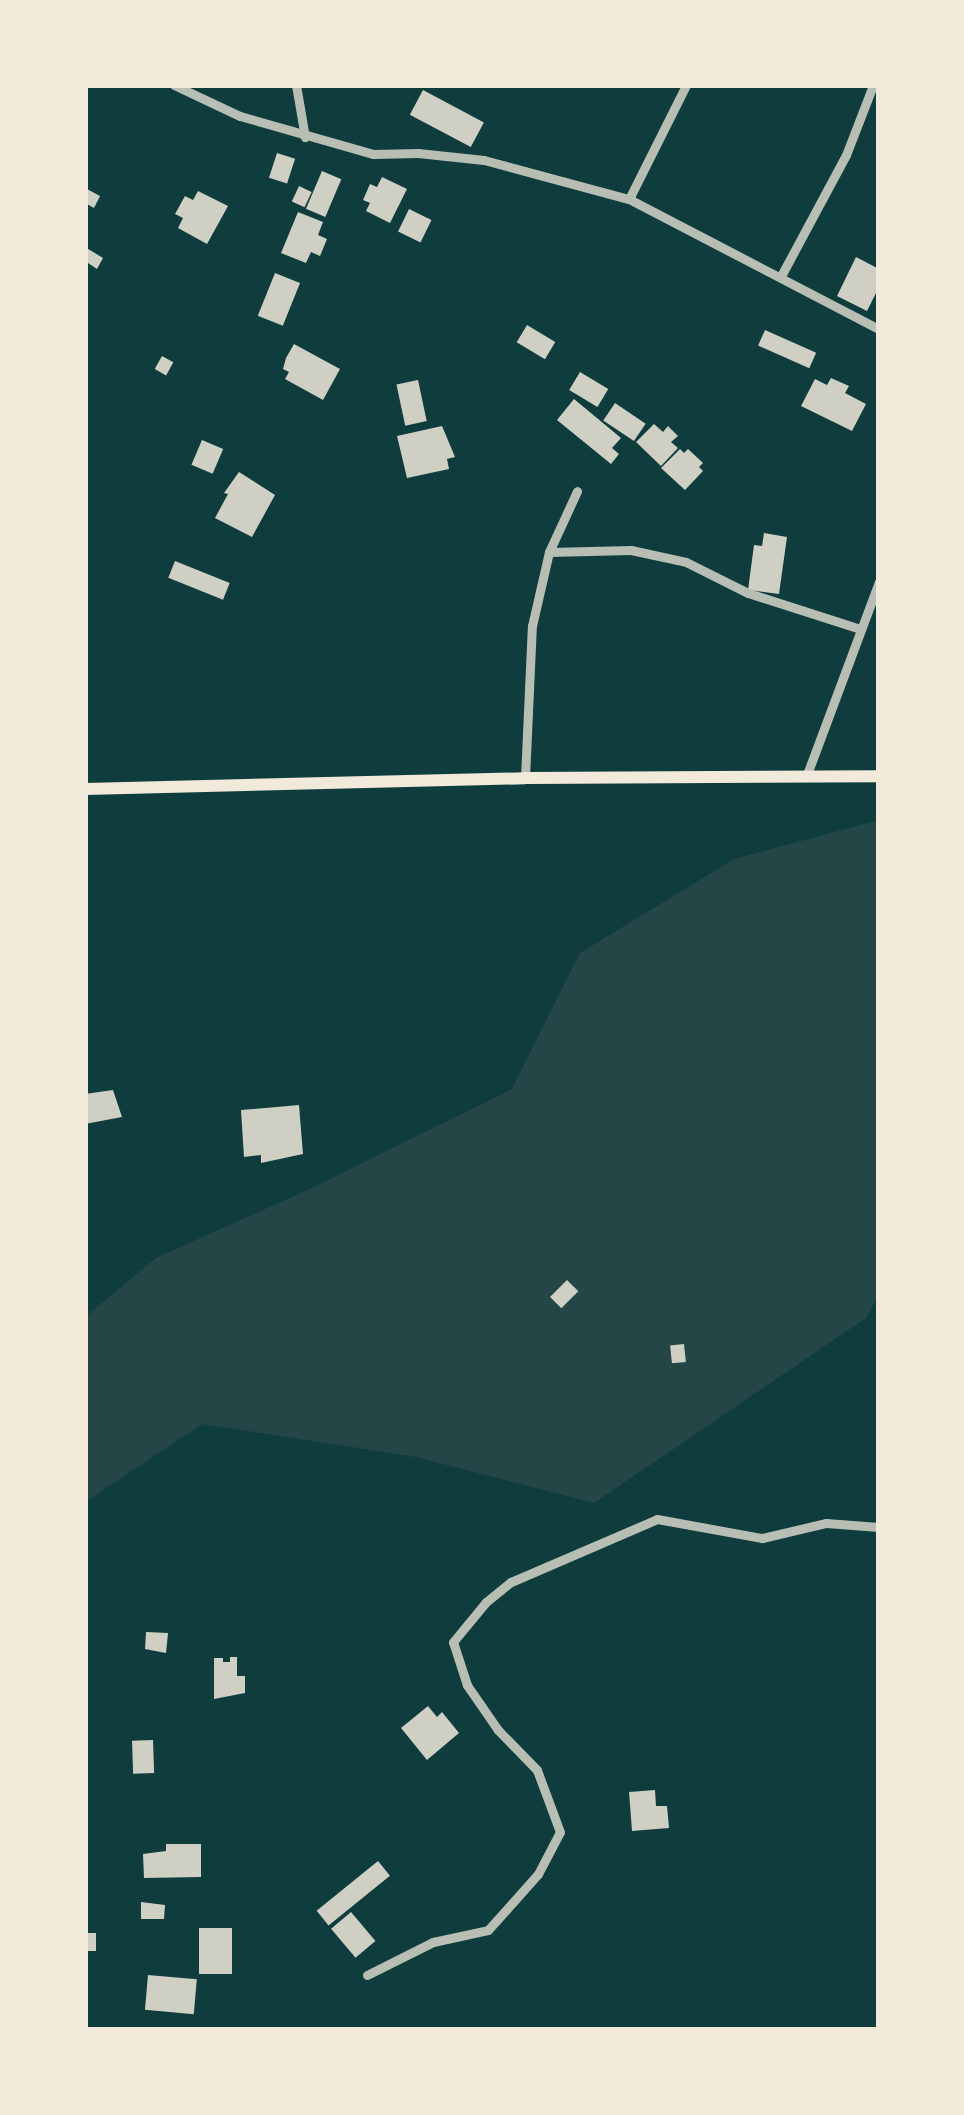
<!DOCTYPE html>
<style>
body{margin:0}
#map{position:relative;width:964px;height:2115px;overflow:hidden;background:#0f3d3e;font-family:"Sofia Sans Condensed",sans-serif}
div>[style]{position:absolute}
.green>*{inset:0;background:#244646}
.building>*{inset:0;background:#cfcfc3;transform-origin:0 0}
.minor>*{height:9px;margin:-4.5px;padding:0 4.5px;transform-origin:4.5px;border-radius:4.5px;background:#b8beb3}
.secondary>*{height:12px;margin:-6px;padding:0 6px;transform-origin:6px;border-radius:6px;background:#f1e9da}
span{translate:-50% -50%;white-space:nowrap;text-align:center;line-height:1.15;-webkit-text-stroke:9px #f1e9da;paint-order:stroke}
.frame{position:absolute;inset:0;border:88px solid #f1e9da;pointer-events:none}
</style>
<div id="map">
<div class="green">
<div style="clip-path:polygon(879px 820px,879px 1294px,866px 1318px,594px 1503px,416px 1457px,202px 1424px,85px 1502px,85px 1317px,156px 1258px,316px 1186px,512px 1089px,580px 953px,734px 859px)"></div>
</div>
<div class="building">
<div style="left:423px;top:90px;width:69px;height:28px;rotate:28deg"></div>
<div style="left:277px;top:153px;width:19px;height:26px;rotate:18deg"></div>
<div style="left:322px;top:171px;width:21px;height:41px;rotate:23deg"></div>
<div style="clip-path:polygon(382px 177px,407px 189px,390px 223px,366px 211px,370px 203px,363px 200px,370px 184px,377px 187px)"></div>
<div style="left:299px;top:186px;width:14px;height:17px;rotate:25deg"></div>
<div style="clip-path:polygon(85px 188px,100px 196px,94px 208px,85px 203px)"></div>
<div style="clip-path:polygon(198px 191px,228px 206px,207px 244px,178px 228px,183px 218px,175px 214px,185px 196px,193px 200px)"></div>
<div style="left:409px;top:209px;width:25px;height:25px;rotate:26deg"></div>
<div style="clip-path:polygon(298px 212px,323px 222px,318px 235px,327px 239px,320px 256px,311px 252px,306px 263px,281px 253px)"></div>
<div style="clip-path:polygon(85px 247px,103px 258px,97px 269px,85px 261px)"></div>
<div style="clip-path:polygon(856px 257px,879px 269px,879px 287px,867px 311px,837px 296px)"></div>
<div style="left:275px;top:273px;width:27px;height:46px;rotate:22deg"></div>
<div style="left:527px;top:325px;width:33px;height:20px;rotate:31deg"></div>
<div style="left:765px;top:330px;width:56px;height:17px;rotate:24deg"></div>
<div style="clip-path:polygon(294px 344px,340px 369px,323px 400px,285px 379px,289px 372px,283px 369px,286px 358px)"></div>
<div style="left:162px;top:356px;width:13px;height:15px;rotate:29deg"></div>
<div style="left:580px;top:372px;width:33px;height:21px;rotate:31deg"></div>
<div style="clip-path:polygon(831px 378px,849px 386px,845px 393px,866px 404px,852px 431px,801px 406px,815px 379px,827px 385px)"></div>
<div style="left:418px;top:380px;width:42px;height:22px;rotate:78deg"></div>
<div style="clip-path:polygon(574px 399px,621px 438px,612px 448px,619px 454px,611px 464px,557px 420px)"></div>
<div style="left:615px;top:403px;width:37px;height:21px;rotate:34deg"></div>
<div style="clip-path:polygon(654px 424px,663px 432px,668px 426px,678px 436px,671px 442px,678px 448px,661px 466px,636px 442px)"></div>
<div style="clip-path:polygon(442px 426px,455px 457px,447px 459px,449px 469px,407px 478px,397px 436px)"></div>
<div style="left:202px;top:440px;width:23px;height:27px;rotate:23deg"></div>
<div style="clip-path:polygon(680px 449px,684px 453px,688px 449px,703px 463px,699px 467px,703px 471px,685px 490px,661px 468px)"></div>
<div style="clip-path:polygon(239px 472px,275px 495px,252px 537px,215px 518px,228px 494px,224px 493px)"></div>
<div style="clip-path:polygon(764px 533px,787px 537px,779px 594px,748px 590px,754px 545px,762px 546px)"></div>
<div style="left:175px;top:561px;width:59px;height:18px;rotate:22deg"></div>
<div style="clip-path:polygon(113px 1090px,122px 1117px,85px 1124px,85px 1094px)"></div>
<div style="clip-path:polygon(299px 1105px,303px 1154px,261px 1163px,261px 1155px,244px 1157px,241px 1110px)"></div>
<div style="left:567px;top:1280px;width:16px;height:24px;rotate:45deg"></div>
<div style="left:684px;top:1344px;width:18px;height:14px;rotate:84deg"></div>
<div style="clip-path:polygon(146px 1632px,168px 1633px,166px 1653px,145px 1649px)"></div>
<div style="clip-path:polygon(230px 1657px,237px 1657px,237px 1676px,245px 1676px,245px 1693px,214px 1699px,214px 1658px,223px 1658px,223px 1662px,230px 1662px)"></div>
<div style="clip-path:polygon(428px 1706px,437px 1717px,442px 1712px,459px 1733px,427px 1760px,401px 1728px)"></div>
<div style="left:153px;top:1740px;width:33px;height:21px;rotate:88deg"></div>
<div style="clip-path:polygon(655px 1790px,656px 1806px,667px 1806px,669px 1828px,632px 1831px,629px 1792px)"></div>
<div style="clip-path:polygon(166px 1844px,201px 1844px,201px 1877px,144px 1878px,143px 1854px,166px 1851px)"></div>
<div style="left:378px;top:1861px;width:19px;height:79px;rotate:51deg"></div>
<div style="clip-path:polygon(141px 1902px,165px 1905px,164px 1919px,141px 1919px)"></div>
<div style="left:351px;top:1912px;width:38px;height:26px;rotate:50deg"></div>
<div style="left:199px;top:1928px;width:33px;height:46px"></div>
<div style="left:85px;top:1933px;width:11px;height:18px"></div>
<div style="left:148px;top:1975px;width:49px;height:35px;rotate:5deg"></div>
</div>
<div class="minor">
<div style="left:174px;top:85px;width:73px;rotate:25.2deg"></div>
<div style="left:240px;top:116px;width:138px;rotate:15.9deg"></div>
<div style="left:373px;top:154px;width:45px;rotate:-1.3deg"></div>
<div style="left:418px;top:153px;width:66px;rotate:6.1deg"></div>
<div style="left:484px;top:160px;width:150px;rotate:15.1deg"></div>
<div style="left:629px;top:199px;width:282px;rotate:27.5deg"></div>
<div style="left:296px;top:85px;width:53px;rotate:80.2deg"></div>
<div style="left:629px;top:199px;width:127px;rotate:-63.4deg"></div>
<div style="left:781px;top:276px;width:137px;rotate:-61.8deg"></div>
<div style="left:846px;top:155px;width:75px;rotate:-68.9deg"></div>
<div style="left:549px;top:552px;width:82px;rotate:-1.4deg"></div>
<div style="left:631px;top:550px;width:56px;rotate:12.3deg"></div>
<div style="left:686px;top:562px;width:69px;rotate:26.6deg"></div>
<div style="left:748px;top:593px;width:118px;rotate:17.8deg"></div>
<div style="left:806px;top:777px;width:208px;rotate:-69.5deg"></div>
<div style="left:525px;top:778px;width:152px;rotate:-87.4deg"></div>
<div style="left:532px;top:626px;width:76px;rotate:-77.1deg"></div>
<div style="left:549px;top:552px;width:67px;rotate:-65.3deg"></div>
<div style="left:367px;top:1975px;width:74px;rotate:-26.6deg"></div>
<div style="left:433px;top:1942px;width:56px;rotate:-12.3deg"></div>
<div style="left:488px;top:1930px;width:75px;rotate:-48.2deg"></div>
<div style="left:538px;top:1874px;width:47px;rotate:-62.4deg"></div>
<div style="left:560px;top:1832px;width:66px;rotate:-110.4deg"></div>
<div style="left:537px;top:1770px;width:56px;rotate:-134.3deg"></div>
<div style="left:498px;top:1730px;width:55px;rotate:-124.6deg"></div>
<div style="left:467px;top:1685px;width:45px;rotate:-108deg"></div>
<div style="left:453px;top:1642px;width:52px;rotate:-50.5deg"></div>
<div style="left:486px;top:1602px;width:32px;rotate:-39deg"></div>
<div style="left:511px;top:1582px;width:159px;rotate:-23.3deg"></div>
<div style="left:657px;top:1519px;width:107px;rotate:10.3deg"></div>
<div style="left:762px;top:1538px;width:66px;rotate:-13.2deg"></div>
<div style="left:826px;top:1523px;width:53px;rotate:4.3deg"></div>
</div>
<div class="secondary">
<div style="left:85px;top:789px;width:440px;rotate:-1.4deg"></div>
<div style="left:525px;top:778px;width:354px;rotate:-0.3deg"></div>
</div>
<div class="frame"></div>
</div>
